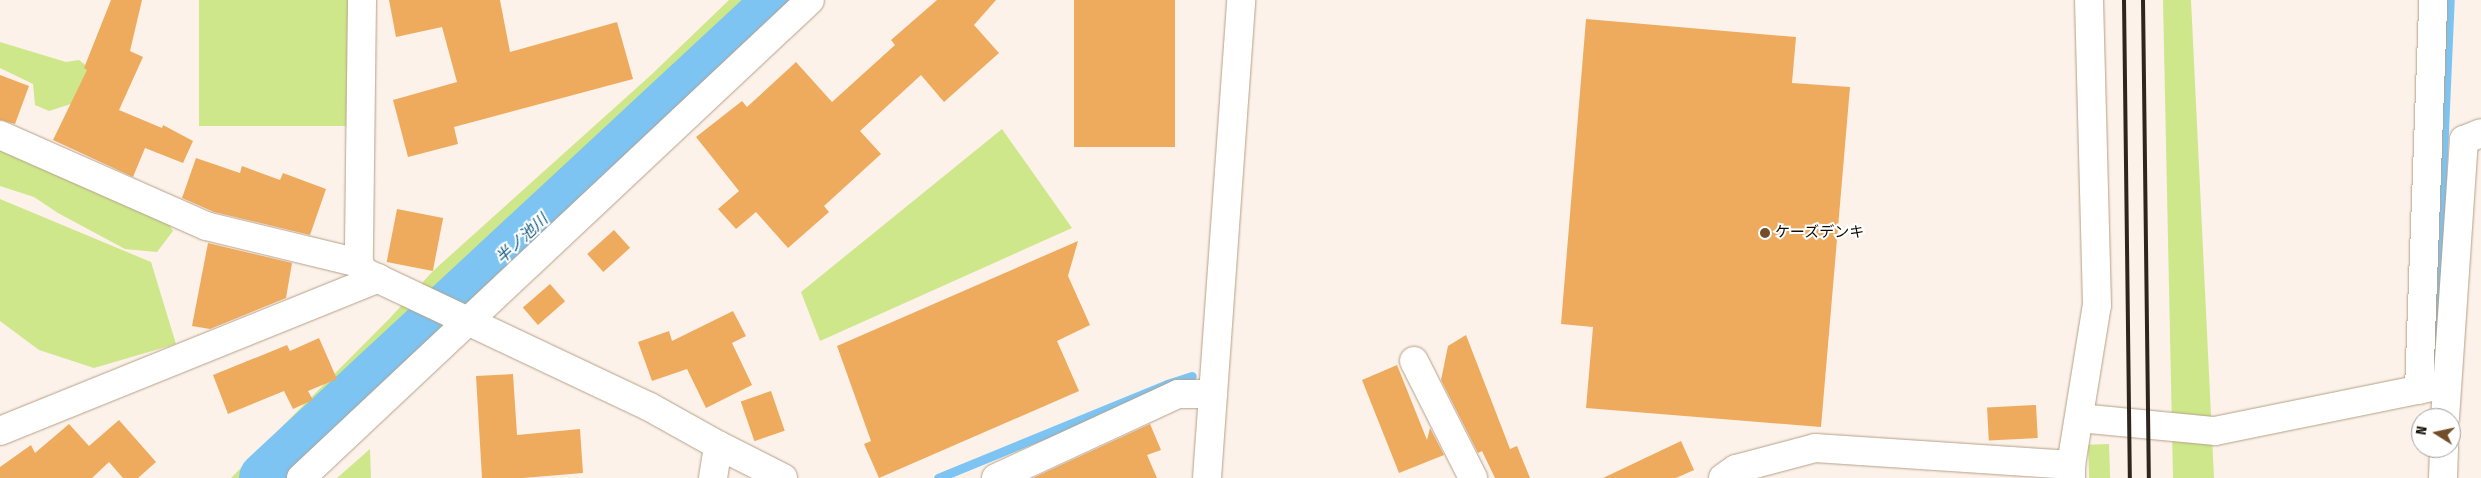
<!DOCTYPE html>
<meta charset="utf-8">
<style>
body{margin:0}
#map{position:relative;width:2481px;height:478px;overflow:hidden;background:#fcf2e9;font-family:"Fira Sans Condensed","Noto Sans JP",sans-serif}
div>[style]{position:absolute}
.green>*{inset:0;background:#cee78a;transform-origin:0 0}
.stream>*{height:9px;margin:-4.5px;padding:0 4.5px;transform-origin:4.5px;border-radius:4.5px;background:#7dc4f2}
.river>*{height:52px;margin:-26px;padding:0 26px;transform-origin:26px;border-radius:26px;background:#7dc4f2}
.building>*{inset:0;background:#eeab5e;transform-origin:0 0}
.roads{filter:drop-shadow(0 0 1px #b6a089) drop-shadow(0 0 1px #b6a089)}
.minor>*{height:28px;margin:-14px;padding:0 14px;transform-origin:14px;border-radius:14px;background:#fff}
.rail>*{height:4px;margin:-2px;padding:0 2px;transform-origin:2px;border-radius:2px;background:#2e261d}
.dots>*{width:14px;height:14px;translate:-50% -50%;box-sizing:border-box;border:2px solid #fff;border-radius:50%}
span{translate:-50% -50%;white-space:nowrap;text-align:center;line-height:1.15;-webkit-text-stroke:4px #fff;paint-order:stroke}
.poi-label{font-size:15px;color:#150d05}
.left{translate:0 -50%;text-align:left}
.water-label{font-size:16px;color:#165d83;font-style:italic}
.north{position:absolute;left:2411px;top:408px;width:50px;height:50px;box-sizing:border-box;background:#fff;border:1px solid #a19e9b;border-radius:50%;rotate:280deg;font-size:14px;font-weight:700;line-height:20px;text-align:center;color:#150d05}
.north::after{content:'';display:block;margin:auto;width:18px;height:22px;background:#744e2a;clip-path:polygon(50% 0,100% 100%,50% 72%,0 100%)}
</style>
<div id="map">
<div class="green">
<div style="left:199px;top:0;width:151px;height:126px"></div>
<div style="clip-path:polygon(729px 0,811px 0,293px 478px,231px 478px,389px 319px,433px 271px,651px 75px)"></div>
<div style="clip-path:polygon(2163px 0,2191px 0,2214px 478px,2173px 478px)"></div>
<div style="clip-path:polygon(0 42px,66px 62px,79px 60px,92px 70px,74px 103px,49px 111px,35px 105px,33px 84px,0 68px)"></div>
<div style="clip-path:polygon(1002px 129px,1072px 228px,820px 341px,801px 292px)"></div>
<div style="clip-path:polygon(0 135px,167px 221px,173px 231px,157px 252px,125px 249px,58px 213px,34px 197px,0 186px)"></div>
<div style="clip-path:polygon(0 199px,151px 262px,176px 344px,94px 368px,39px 350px,0 321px)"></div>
<div style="left:2109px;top:444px;width:34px;height:21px;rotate:88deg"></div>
<div style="clip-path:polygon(370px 449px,371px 478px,337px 478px)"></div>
</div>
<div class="stream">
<div style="left:2433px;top:383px;width:383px;rotate:-87.5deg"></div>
<div style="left:938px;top:478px;width:248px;rotate:-22.3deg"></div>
<div style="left:1167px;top:384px;width:26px;rotate:-18deg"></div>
</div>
<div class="river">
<div style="left:265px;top:478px;width:703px;rotate:-42.87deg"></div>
</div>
<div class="building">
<div style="clip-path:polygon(111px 0,142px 0,130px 51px,143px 57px,119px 110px,162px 128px,163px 125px,193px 141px,183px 163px,145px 148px,133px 177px,53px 140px,87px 70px,84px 68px)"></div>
<div style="clip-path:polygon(389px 0,500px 0,510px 52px,617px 22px,633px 79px,454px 127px,458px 144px,408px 157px,393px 100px,457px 82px,442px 27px,396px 37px)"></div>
<div style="clip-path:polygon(937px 0,996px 0,974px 25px,999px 53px,944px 102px,921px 75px,860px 131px,881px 154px,824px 206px,829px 212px,788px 248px,756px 212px,736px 229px,718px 209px,739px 191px,696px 137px,742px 101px,747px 107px,796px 62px,832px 102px,895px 45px,891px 40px)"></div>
<div style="left:1074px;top:0;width:101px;height:147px"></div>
<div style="clip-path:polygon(1586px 19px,1796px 37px,1792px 83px,1850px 87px,1821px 427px,1586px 408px,1593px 327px,1561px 324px)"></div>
<div style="clip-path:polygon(0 75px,29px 86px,15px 124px,0 120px)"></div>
<div style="clip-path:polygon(196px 158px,240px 173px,242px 166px,280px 180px,283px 173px,326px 189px,310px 235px,214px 212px,182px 198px)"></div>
<div style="left:397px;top:209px;width:47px;height:54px;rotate:11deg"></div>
<div style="left:614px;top:230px;width:24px;height:36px;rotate:48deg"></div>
<div style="clip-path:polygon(1078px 241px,1068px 276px,1090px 325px,1057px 341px,1079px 391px,879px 478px,864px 444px,871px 441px,837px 346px)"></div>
<div style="clip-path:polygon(208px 243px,292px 263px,286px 298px,210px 329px,192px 326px)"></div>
<div style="left:550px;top:284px;width:23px;height:36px;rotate:49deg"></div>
<div style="clip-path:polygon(733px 311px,746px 336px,732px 343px,752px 385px,706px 408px,687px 369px,652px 381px,638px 342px,669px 331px,672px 341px)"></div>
<div style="clip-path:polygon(1466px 335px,1510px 449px,1517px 446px,1530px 478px,1495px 478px,1482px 451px,1478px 453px,1441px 380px,1448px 346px)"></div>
<div style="clip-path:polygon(319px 338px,337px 379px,308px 391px,313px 400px,293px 409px,284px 391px,228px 414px,213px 375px,287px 345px,290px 351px)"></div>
<div style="clip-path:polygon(1397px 365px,1427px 440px,1430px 428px,1444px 455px,1399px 473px,1362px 380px)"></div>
<div style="clip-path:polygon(513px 374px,517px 435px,580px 429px,583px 473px,523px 478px,482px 478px,476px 376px)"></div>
<div style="left:771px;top:391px;width:42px;height:32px;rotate:71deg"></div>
<div style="left:2036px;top:405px;width:33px;height:49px;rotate:87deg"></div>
<div style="clip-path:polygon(119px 420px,156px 462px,138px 478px,123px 478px,109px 462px,92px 478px,0 478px,0 467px,31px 445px,35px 453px,69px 424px,89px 446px)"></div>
<div style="clip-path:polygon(1150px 424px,1161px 450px,1147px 455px,1157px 478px,1033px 478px)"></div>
<div style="clip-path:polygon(1681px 441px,1694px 470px,1676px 478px,1603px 478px)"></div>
</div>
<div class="roads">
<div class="minor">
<div style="left:362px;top:0;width:263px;rotate:90.7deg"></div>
<div style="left:359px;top:263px;width:10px;rotate:61deg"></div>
<div style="left:364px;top:272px;width:314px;rotate:25.3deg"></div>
<div style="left:648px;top:406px;width:80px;rotate:29.1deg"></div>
<div style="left:718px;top:445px;width:73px;rotate:26.9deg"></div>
<div style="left:0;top:135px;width:225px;rotate:23.8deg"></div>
<div style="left:206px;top:226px;width:157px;rotate:13.6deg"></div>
<div style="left:1414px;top:361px;width:131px;rotate:63.2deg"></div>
<div style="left:2419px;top:390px;width:390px;rotate:-87.9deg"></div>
<div style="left:2079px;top:418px;width:137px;rotate:5.5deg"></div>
<div style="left:2215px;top:431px;width:236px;rotate:-11.5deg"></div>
<div style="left:2445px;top:418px;width:279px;rotate:-86.1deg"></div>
<div style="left:2464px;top:140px;width:18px;rotate:-22deg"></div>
<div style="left:0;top:431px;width:408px;rotate:-22deg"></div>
<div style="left:301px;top:478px;width:698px;rotate:-43.2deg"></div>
<div style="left:713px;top:478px;width:33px;rotate:-81deg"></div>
<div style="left:996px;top:478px;width:200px;rotate:-24.8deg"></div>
<div style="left:1178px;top:394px;width:35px"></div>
<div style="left:1207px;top:478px;width:479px;rotate:-85.9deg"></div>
<div style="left:1723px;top:478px;width:16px;rotate:-35deg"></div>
<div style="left:1736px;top:469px;width:82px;rotate:-14.9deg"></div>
<div style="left:1815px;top:448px;width:257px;rotate:3.8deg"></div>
<div style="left:2071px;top:478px;width:13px;rotate:-90deg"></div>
<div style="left:2071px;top:465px;width:162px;rotate:-80.8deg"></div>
<div style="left:2097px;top:305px;width:305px;rotate:-91.5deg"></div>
<div style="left:2443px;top:478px;width:30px;rotate:-88deg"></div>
</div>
</div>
<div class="rail">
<div style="left:2124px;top:0;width:478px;rotate:89.3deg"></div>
<div style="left:2143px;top:0;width:478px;rotate:89.3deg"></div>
</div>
<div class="dots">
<div style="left:1765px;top:233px;background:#744e2a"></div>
</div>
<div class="poi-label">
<span class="left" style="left:1775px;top:233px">ケーズデンキ</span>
</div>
<div class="water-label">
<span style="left:522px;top:239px;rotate:-43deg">半ノ池川</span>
</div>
<div class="north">N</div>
</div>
